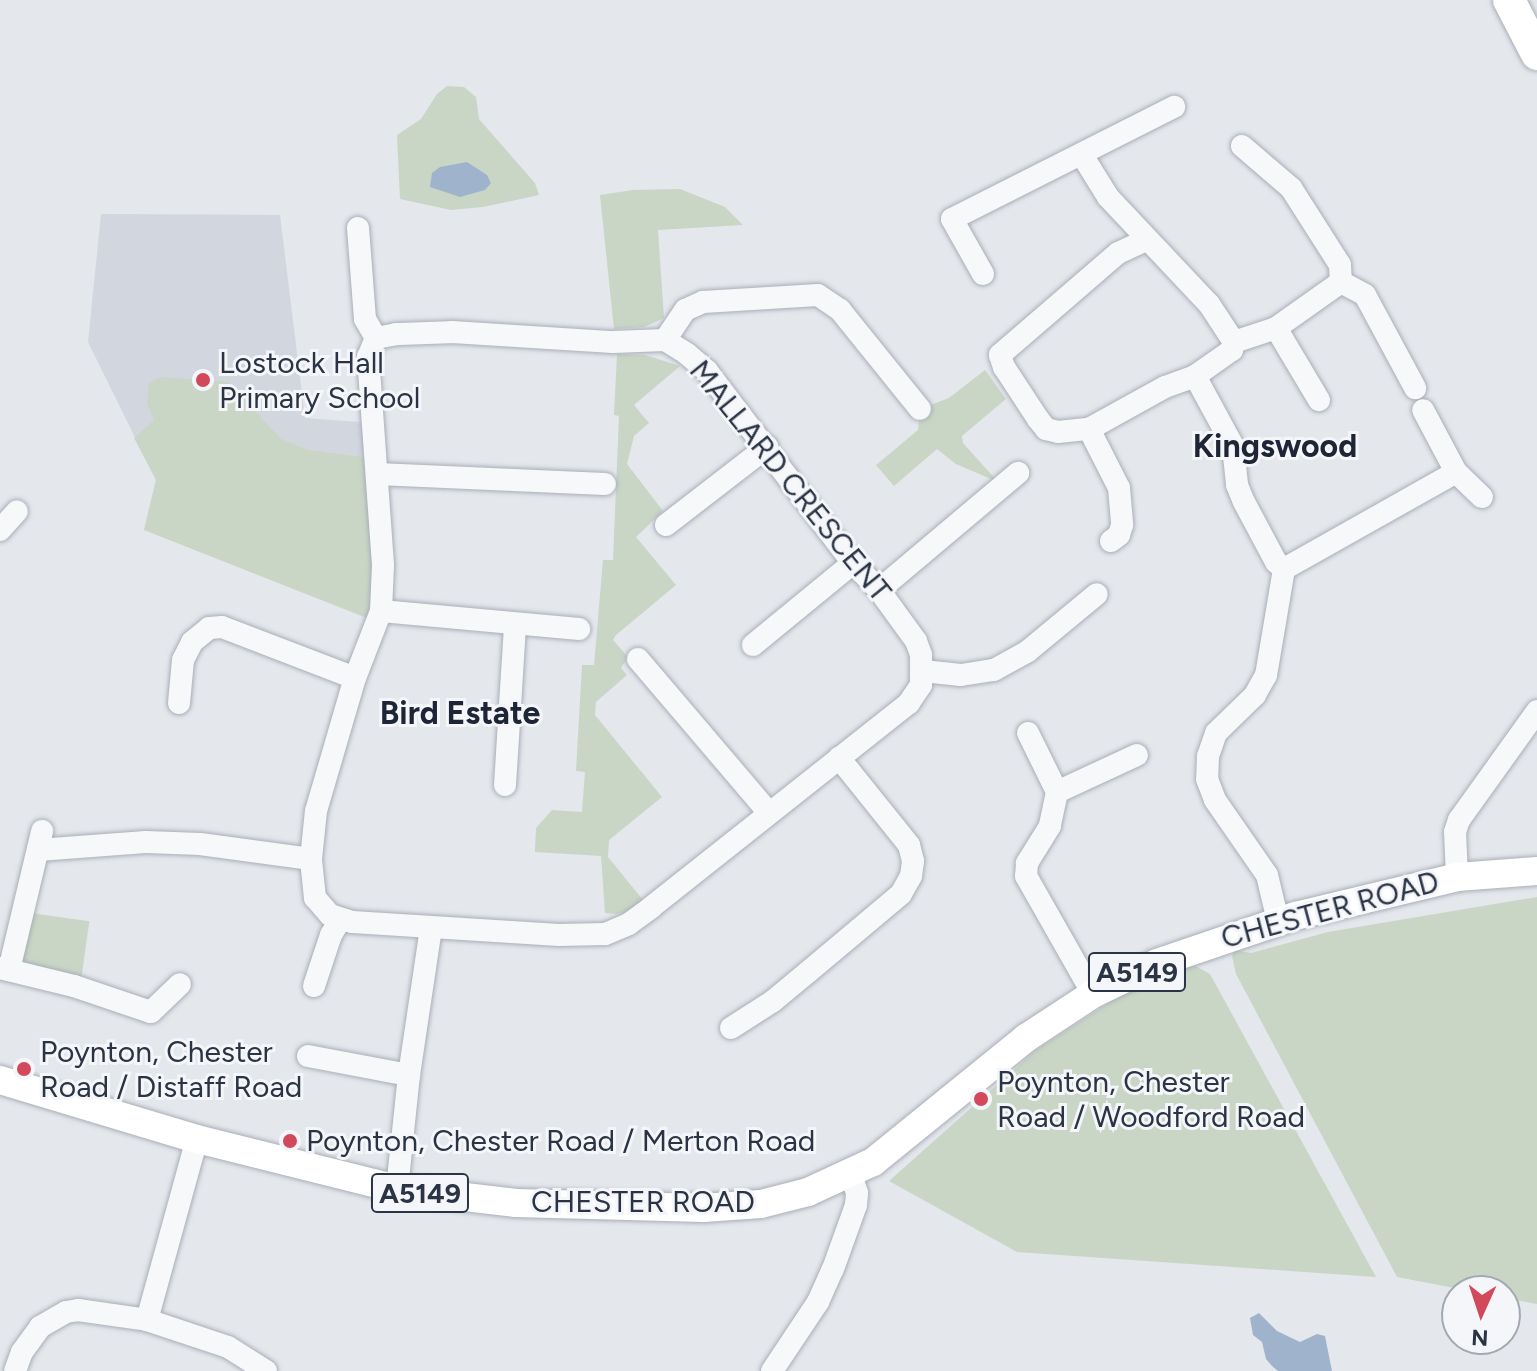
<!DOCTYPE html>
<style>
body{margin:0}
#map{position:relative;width:1537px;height:1371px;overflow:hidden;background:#e4e7ec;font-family:Figtree,sans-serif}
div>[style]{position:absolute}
.built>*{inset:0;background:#d2d6de}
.green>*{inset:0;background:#c9d6c5;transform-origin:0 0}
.water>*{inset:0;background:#9fb4cc}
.roads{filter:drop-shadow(0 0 2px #a9aeb7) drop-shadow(0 0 2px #a9aeb7)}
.minor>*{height:22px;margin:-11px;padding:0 11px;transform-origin:11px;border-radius:11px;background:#f7f8fa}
.major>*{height:28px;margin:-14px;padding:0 14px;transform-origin:14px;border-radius:14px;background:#fff}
.highway>*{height:32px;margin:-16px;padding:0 16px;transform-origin:16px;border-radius:16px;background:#fff}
.dots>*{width:22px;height:22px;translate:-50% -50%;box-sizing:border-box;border:4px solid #f4f6f9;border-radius:50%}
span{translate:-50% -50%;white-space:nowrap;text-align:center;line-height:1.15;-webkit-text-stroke:6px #f4f6f9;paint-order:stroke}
.shield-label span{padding:2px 6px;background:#f4f6f9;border:2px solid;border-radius:6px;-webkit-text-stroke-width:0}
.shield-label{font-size:28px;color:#2b3445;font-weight:700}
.poi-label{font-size:30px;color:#2b3445}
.left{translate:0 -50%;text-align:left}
.street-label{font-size:30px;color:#2b3445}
.neighbourhood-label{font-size:32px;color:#1d2536;font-weight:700}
.north{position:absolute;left:1441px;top:1275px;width:80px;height:80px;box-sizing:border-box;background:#f4f6f9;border:2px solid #a4a8b1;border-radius:50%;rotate:183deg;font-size:22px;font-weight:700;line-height:32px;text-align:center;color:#2b3445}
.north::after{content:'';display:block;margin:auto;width:28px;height:36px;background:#d1495b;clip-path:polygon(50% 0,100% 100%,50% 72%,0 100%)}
</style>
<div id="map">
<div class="built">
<div style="clip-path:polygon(101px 214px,280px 215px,305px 418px,372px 423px,377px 474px,144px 530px,156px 480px,88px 342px)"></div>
</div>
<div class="green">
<div style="clip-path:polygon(447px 86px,464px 87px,476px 97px,479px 119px,535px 183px,539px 195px,483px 207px,451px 210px,400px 199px,397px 135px,421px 119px,437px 94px)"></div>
<div style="clip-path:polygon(680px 189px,725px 207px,743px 225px,658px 230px,664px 318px,644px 327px,614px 329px,600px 195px,633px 190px)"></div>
<div style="clip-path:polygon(617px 354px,645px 355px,680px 366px,634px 405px,649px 423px,634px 436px,627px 464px,663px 511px,636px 537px,676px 585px,616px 635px,613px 640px,628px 657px,621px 668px,627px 675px,596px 702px,595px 715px,662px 797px,609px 840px,608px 857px,643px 900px,631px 910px,617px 914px,605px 913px,601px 856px,535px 852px,535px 849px,536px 828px,552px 810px,582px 812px,585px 772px,576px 771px,582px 665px,594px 665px,603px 560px,613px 560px,619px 416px,614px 415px)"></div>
<div style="clip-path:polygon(985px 370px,1006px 399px,962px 436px,963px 443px,998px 482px,956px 464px,937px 449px,894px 486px,876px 465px,918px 430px,920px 409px,949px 398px)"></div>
<div style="clip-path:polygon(161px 377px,229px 382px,281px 439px,308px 450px,376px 459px,377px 622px,144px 530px,156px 480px,134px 438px,154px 420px,147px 404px,149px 383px)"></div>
<div style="clip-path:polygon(1537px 897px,1537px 1304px,1505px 1298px,1505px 1291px,1470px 1291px,1397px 1277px,1236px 974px,1232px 956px,1235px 950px,1251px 953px,1328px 932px)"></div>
<div style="left:23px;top:912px;width:67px;height:60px;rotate:8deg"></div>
<div style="clip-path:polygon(1194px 965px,1210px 974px,1376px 1277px,1017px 1252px,889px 1181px,1036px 1050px,1137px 985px,1173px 968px)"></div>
</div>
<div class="water">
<div style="clip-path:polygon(467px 162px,487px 175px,491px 183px,485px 190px,460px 197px,430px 187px,432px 173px,440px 167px)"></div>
<div style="clip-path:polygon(1259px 1313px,1277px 1331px,1300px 1342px,1317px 1334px,1325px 1336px,1332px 1371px,1278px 1371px,1272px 1366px,1266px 1359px,1262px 1342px,1253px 1335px,1250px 1318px)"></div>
</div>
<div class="roads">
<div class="minor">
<div style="left:1242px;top:146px;width:65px;rotate:40.6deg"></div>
<div style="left:1291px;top:188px;width:91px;rotate:57.5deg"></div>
<div style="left:1340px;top:265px;width:17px;rotate:87deg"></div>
<div style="left:1082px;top:155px;width:49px;rotate:58.2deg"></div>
<div style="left:1108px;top:197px;width:147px;rotate:46.7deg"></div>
<div style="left:1209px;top:304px;width:45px;rotate:56.7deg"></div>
<div style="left:358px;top:228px;width:91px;rotate:85.6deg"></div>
<div style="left:365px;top:319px;width:22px;rotate:60deg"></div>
<div style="left:1146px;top:240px;width:31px;rotate:155deg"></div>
<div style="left:1118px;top:253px;width:156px;rotate:139.2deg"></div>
<div style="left:1000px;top:355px;width:13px;rotate:72deg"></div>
<div style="left:1004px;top:367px;width:62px;rotate:56.8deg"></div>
<div style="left:1038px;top:419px;width:13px;rotate:51deg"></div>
<div style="left:1046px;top:429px;width:12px;rotate:14deg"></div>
<div style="left:1058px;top:432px;width:31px;rotate:-6deg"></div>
<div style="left:1089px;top:429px;width:87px;rotate:-28.9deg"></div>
<div style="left:1165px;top:387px;width:32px;rotate:-20deg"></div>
<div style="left:1195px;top:376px;width:45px;rotate:-35.1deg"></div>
<div style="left:1232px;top:350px;width:8px;rotate:-76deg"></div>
<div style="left:983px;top:274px;width:63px;rotate:-119.4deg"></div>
<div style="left:952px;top:219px;width:249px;rotate:-26.8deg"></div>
<div style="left:1276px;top:328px;width:84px;rotate:59.2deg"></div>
<div style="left:452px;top:332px;width:161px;rotate:3.6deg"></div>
<div style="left:613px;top:342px;width:52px;rotate:-2.2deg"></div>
<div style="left:665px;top:340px;width:26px;rotate:32deg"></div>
<div style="left:687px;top:354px;width:26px;rotate:40deg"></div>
<div style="left:707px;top:371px;width:241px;rotate:52.8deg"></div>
<div style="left:853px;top:563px;width:37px;rotate:46deg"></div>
<div style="left:879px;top:590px;width:63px;rotate:54deg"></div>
<div style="left:916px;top:641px;width:15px;rotate:70deg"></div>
<div style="left:921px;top:655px;width:30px;rotate:90deg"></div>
<div style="left:921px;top:685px;width:22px;rotate:124deg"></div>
<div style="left:909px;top:703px;width:328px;rotate:141.6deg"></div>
<div style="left:652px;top:907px;width:29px;rotate:144deg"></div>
<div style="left:629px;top:924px;width:26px;rotate:157deg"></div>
<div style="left:605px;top:934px;width:46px;rotate:178.8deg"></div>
<div style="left:559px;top:935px;width:207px;rotate:-176.4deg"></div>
<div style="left:352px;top:922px;width:23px;rotate:-162deg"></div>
<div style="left:330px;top:915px;width:23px;rotate:-131deg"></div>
<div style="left:315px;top:898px;width:39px;rotate:-96deg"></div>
<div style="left:311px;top:859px;width:48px;rotate:-84.1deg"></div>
<div style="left:316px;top:811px;width:139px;rotate:-73.7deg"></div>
<div style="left:355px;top:678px;width:72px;rotate:-68.8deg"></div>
<div style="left:381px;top:611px;width:46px;rotate:-87.5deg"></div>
<div style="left:383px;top:565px;width:209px;rotate:-94.1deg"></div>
<div style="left:368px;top:357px;width:21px;rotate:-67deg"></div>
<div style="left:376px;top:338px;width:20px;rotate:-11deg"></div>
<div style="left:396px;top:334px;width:56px;rotate:-2deg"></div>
<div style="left:665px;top:340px;width:36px;rotate:-56deg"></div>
<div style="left:685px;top:310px;width:20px;rotate:-24deg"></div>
<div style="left:703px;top:302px;width:115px;rotate:-3.5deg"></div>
<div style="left:818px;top:295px;width:27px;rotate:34deg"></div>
<div style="left:840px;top:310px;width:127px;rotate:51.1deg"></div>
<div style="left:1234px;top:342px;width:44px;rotate:-18.4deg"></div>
<div style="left:1276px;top:328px;width:80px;rotate:-35.3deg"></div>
<div style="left:1341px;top:282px;width:27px;rotate:28deg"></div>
<div style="left:1365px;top:295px;width:106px;rotate:61.7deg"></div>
<div style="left:1195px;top:376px;width:80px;rotate:61.5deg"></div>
<div style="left:1233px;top:446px;width:39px;rotate:84deg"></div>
<div style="left:1237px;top:485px;width:18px;rotate:68deg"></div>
<div style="left:1244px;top:502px;width:68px;rotate:61.9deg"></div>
<div style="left:1276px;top:562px;width:11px;rotate:41deg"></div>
<div style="left:1284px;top:569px;width:108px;rotate:99.6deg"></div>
<div style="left:1266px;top:675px;width:23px;rotate:119deg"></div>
<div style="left:1255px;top:695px;width:54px;rotate:135.7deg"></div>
<div style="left:1216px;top:733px;width:24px;rotate:109deg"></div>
<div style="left:1208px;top:756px;width:23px;rotate:92deg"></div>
<div style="left:1207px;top:779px;width:22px;rotate:69deg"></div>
<div style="left:1215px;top:800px;width:91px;rotate:55.3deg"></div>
<div style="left:1267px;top:875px;width:47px;rotate:76.6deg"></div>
<div style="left:1089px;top:429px;width:66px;rotate:63deg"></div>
<div style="left:1119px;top:488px;width:37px;rotate:85deg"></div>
<div style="left:1122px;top:525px;width:10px;rotate:107deg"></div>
<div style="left:1119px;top:535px;width:10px;rotate:143deg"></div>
<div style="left:1456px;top:472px;width:36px;rotate:44deg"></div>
<div style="left:377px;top:474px;width:228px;rotate:2.5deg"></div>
<div style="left:666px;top:525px;width:128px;rotate:-37.7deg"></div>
<div style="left:0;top:530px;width:25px;rotate:-48deg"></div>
<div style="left:1284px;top:569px;width:197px;rotate:-29.4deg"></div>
<div style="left:1456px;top:472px;width:70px;rotate:-118deg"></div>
<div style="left:879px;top:590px;width:182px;rotate:-40.1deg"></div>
<div style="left:381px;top:611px;width:199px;rotate:5.2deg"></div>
<div style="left:753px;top:645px;width:129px;rotate:-39.4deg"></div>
<div style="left:638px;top:659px;width:202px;rotate:49.6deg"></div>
<div style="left:923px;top:671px;width:38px;rotate:6deg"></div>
<div style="left:961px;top:675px;width:33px;rotate:-9deg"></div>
<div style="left:994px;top:670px;width:39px;rotate:-29deg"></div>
<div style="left:1028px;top:651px;width:89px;rotate:-39.6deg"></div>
<div style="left:179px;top:703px;width:43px;rotate:-84.7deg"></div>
<div style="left:183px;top:660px;width:20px;rotate:-63deg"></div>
<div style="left:192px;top:642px;width:22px;rotate:-39deg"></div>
<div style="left:209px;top:628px;width:13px;rotate:-4deg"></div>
<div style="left:222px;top:627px;width:142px;rotate:21deg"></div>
<div style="left:1028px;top:733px;width:66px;rotate:63.8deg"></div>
<div style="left:1057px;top:792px;width:35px;rotate:102deg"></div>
<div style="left:1050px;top:826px;width:44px;rotate:121.9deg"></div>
<div style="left:1027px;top:863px;width:13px;rotate:94deg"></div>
<div style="left:1026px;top:876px;width:136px;rotate:60.4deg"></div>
<div style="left:505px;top:785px;width:161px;rotate:-86.4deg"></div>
<div style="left:1057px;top:792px;width:88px;rotate:-24.8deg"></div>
<div style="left:38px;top:850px;width:108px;rotate:-4.2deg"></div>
<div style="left:146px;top:842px;width:54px;rotate:2.1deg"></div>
<div style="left:200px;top:844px;width:112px;rotate:7.7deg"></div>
<div style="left:1457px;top:877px;width:45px;rotate:-92.5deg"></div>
<div style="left:1455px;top:832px;width:13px;rotate:-72deg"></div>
<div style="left:1459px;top:820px;width:134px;rotate:-54.4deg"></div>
<div style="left:0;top:968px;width:76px;rotate:13.7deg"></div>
<div style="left:74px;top:986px;width:81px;rotate:18.7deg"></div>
<div style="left:151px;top:1012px;width:40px;rotate:-44deg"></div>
<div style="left:9px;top:970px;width:143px;rotate:-76.6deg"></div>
<div style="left:314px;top:986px;width:54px;rotate:-71.6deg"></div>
<div style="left:331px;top:935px;width:17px;rotate:-59deg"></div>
<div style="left:731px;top:1028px;width:50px;rotate:-32.7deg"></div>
<div style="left:773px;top:1001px;width:45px;rotate:-39.6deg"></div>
<div style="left:808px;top:972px;width:121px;rotate:-40deg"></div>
<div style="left:901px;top:894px;width:21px;rotate:-61deg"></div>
<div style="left:911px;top:876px;width:15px;rotate:-82deg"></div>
<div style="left:913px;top:861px;width:16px;rotate:-104deg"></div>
<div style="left:909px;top:845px;width:112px;rotate:-128.8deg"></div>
<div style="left:308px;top:1056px;width:103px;rotate:10.7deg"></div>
<div style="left:397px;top:1189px;width:115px;rotate:-84deg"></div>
<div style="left:409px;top:1075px;width:149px;rotate:-81.5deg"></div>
<div style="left:147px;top:1320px;width:188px;rotate:-74.6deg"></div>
<div style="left:15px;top:1371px;width:20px;rotate:-70deg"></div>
<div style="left:22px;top:1352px;width:31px;rotate:-54deg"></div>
<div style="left:40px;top:1327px;width:30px;rotate:-30deg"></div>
<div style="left:66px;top:1312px;width:12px;rotate:-9deg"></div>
<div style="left:78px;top:1310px;width:70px;rotate:8.2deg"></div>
<div style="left:147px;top:1320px;width:85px;rotate:18.4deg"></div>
<div style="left:228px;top:1347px;width:45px;rotate:32.3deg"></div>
<div style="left:772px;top:1371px;width:83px;rotate:-56.3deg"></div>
<div style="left:818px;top:1302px;width:36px;rotate:-66deg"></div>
<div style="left:833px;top:1269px;width:68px;rotate:-70.2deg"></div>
<div style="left:856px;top:1205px;width:12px;rotate:-85deg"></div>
<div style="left:857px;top:1193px;width:19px;rotate:-108deg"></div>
</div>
<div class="major">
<div style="left:0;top:1080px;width:206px;rotate:16.7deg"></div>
<div style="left:197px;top:1139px;width:206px;rotate:14deg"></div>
<div style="left:397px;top:1189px;width:120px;rotate:6.7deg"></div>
<div style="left:516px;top:1203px;width:187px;rotate:1.5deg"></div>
<div style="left:703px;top:1208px;width:58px;rotate:-3.9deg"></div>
<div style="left:761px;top:1204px;width:49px;rotate:-14.3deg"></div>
<div style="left:808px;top:1192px;width:72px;rotate:-24.8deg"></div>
<div style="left:873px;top:1162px;width:197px;rotate:-39deg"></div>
<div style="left:1026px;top:1038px;width:80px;rotate:-33.3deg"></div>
<div style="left:1093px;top:994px;width:71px;rotate:-25.8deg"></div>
<div style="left:1157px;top:963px;width:146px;rotate:-18.8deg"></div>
<div style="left:1295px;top:916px;width:167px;rotate:-13.5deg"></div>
<div style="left:1457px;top:877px;width:80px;rotate:-4.3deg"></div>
</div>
<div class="highway">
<div style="left:1509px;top:0;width:61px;rotate:62.6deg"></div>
</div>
</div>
<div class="dots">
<div style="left:203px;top:380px;background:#d1495b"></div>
<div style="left:24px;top:1069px;background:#d1495b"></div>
<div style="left:981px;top:1099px;background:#d1495b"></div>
<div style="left:290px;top:1141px;background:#d1495b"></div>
</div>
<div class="shield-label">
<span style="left:1137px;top:972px">A5149</span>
<span style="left:420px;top:1193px">A5149</span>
</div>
<div class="poi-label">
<span class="left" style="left:219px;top:380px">Lostock Hall<br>Primary School</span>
<span class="left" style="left:40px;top:1069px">Poynton, Chester<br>Road / Distaff Road</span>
<span class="left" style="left:997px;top:1099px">Poynton, Chester<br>Road / Woodford Road</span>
<span class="left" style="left:306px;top:1141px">Poynton, Chester Road / Merton Road</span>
</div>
<div class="street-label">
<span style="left:790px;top:481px;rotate:51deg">MALLARD CRESCENT</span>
<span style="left:1330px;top:910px;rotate:-15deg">CHESTER ROAD</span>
<span style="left:643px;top:1202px">CHESTER ROAD</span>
</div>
<div class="neighbourhood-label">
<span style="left:1275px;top:446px">Kingswood</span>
<span style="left:460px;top:713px">Bird Estate</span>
</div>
<div class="north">N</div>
</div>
